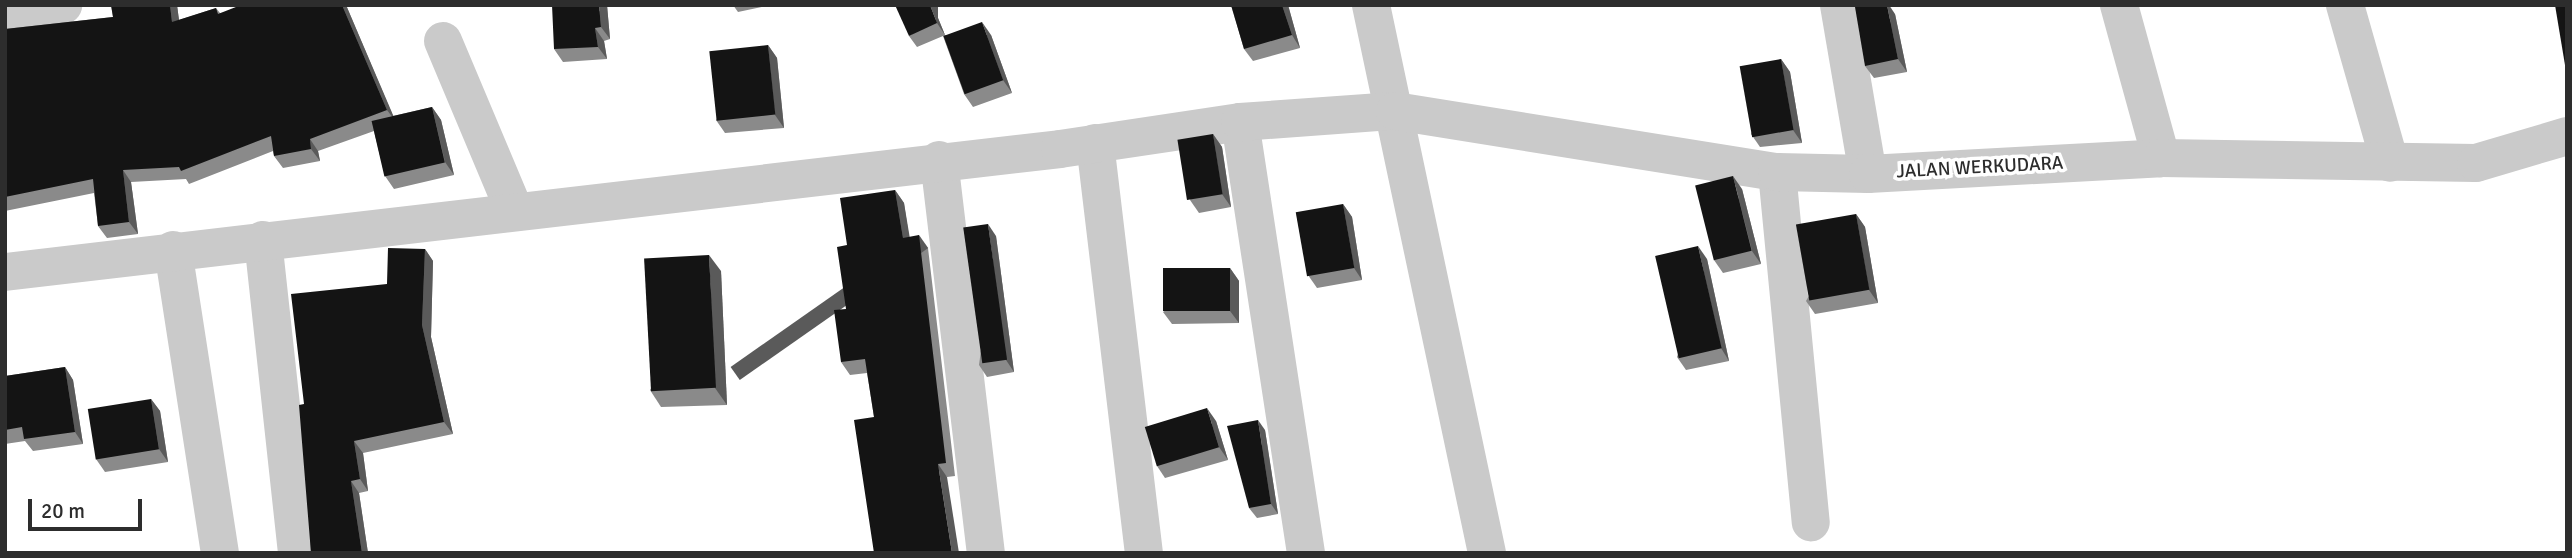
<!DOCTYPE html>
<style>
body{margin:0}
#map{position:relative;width:2572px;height:558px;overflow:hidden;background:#fff;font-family:Signika,sans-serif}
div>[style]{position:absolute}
.minor>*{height:38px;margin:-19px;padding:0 19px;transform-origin:19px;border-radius:19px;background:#cacaca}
.wall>*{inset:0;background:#8a8a8a}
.shaded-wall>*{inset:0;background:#5a5a5a;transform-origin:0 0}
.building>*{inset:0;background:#141414;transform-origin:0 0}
span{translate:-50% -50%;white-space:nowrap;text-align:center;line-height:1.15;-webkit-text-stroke:7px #fff;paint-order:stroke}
.street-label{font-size:19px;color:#2d2d2d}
.frame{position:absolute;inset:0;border:7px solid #2d2d2d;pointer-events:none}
.scale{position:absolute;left:28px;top:499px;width:114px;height:32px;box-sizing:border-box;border:4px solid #2d2d2d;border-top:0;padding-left:9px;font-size:21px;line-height:24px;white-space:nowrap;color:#2d2d2d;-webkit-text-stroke:5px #fff;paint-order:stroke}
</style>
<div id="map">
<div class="minor">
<div style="left:1371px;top:5px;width:560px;rotate:78.05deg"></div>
<div style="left:1839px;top:5px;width:171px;rotate:80.3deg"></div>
<div style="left:2119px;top:5px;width:159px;rotate:74.6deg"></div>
<div style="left:2345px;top:5px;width:164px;rotate:74.1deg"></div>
<div style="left:5px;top:14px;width:59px;rotate:-8.8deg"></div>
<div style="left:443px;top:41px;width:183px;rotate:67.2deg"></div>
<div style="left:1240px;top:122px;width:436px;rotate:81.3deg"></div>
<div style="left:1095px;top:143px;width:413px;rotate:83.2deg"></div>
<div style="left:939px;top:160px;width:396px;rotate:83.2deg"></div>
<div style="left:1777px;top:172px;width:352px;rotate:84.5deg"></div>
<div style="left:263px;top:240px;width:315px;rotate:83.8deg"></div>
<div style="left:173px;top:250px;width:307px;rotate:81.2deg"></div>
<div style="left:5px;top:272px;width:1062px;rotate:-6.65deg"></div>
<div style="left:1060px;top:149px;width:182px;rotate:-8.5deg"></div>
<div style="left:1240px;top:122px;width:155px;rotate:-4.1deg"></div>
<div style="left:1395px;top:111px;width:387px;rotate:9.1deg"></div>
<div style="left:1777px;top:172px;width:91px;rotate:1.3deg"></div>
<div style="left:1868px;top:174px;width:293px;rotate:-3.1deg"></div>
<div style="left:2161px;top:158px;width:315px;rotate:0.9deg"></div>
<div style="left:2476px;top:163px;width:95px;rotate:-16.5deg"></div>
</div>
<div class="wall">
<div style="clip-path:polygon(111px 5px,177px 5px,179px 20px,216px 8px,220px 13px,346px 5px,393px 116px,432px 107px,441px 120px,454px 175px,394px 189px,385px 176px,374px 131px,318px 151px,320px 161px,283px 168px,274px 156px,273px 151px,189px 184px,186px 179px,131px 182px,138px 234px,107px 238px,98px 226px,94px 193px,5px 211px,5px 29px,113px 17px)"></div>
<div style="clip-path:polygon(607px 5px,610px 39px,604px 41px,607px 59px,563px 62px,554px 49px)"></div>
<div style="clip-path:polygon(733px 5px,771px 5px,738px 12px)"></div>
<div style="clip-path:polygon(1231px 5px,1288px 5px,1300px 48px,1253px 61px,1244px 49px)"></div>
<div style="clip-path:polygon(1895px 14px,1907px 72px,1874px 78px,1865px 66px)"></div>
<div style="clip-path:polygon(938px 18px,945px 35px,991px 35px,1012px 93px,973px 107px,964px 94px,943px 36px,917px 47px,909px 36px)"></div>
<div style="clip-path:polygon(768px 45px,777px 58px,784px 128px,725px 133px,716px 120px)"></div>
<div style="clip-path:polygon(1781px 59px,1790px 72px,1802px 143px,1760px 147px,1751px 134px)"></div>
<div style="clip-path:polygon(1213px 134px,1222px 147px,1231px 207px,1199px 213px,1190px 200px)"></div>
<div style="clip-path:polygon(1742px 189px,1761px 264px,1723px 273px,1714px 260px)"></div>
<div style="clip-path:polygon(895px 190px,904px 203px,909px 237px,928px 248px,955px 476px,947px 477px,874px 417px,867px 373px,850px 375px,841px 362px,846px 309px)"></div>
<div style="clip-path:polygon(1343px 204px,1352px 217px,1362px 280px,1317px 288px,1308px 275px)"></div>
<div style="clip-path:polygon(1856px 214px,1865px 227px,1878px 303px,1815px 314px,1806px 301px)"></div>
<div style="clip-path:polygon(996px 236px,1014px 372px,987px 377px,979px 365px)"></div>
<div style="clip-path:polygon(425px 249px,433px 261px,431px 337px,453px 434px,363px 453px,368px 491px,359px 493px,368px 553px,311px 553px,304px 404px,387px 284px)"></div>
<div style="clip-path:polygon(1707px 259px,1729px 361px,1686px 370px,1677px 357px)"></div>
<div style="clip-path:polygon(1230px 268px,1239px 281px,1239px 323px,1172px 324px,1163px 312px)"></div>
<div style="clip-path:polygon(721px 271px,727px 405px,661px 407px,650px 390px)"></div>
<div style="clip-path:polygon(65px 367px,73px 380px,83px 444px,33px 451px,25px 441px,5px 444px,5px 376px)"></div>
<div style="clip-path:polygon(151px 399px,160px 411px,168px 462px,105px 472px,96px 459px)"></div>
<div style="clip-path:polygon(1216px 421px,1228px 460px,1165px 478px,1157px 466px)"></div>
<div style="clip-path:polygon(1265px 430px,1278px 514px,1257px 518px,1249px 508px)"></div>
</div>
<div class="shaded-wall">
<div style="clip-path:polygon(170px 5px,177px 5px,181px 35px,172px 22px)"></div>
<div style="clip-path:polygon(342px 5px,346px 5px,396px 122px,387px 110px)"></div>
<div style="clip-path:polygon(599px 5px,607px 5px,610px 39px,601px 27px)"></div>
<div style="clip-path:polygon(930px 5px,938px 5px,938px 18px,945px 35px,937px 23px)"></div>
<div style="clip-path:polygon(1282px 5px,1288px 5px,1300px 48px,1292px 35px)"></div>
<div style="clip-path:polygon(1887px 5px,1889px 5px,1895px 14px,1907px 72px,1898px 59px)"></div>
<div style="clip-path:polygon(982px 22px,991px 35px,1012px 93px,1003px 80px)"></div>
<div style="clip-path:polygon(595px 28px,604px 41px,607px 59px,598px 47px)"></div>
<div style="clip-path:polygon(768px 45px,777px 58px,784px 128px,775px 115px)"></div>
<div style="clip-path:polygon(1781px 59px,1790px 72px,1802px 143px,1793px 130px)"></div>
<div style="clip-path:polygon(432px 107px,441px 120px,454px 175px,445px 162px)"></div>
<div style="clip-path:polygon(1213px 134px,1222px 147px,1231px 207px,1222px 194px)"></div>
<div style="clip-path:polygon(310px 139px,318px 151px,320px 161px,311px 149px)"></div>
<div style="clip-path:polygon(123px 170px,131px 182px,138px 234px,129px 222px)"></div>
<div style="clip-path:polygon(1733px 176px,1742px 189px,1761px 264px,1752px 251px)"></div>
<div style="clip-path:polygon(895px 190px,904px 203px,912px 251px,903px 238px)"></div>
<div style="clip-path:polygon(1343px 204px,1352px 217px,1362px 280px,1354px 268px)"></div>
<div style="clip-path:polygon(1856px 214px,1865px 227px,1878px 303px,1869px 290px)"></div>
<div style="clip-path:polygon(988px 224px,996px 236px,1014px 372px,1006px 360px)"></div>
<div style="left:919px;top:235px;width:16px;height:230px;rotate:55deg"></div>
<div style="clip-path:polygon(1698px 246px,1707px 259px,1729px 361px,1721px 348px)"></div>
<div style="clip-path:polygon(425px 249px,433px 261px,431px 337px,453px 434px,444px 422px,422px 325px)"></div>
<div style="clip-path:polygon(709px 255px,721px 271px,727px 405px,715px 388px)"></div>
<div style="clip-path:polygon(1230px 268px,1239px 281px,1239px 323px,1230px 311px)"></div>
<div style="clip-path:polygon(65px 367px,73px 380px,83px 444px,75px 432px)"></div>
<div style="clip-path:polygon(151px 399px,160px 411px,168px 462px,159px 449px)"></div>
<div style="clip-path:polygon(1207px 408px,1216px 421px,1228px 460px,1219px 447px)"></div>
<div style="clip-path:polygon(1258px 420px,1265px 430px,1278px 514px,1271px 504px)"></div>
<div style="clip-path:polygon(354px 441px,363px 453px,368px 491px,360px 479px)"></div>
<div style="clip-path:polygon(938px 464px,947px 477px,959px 553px,952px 553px)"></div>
<div style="clip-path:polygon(351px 481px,359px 493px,368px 553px,362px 553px)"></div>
</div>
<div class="building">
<div style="clip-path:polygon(111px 5px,170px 5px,172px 22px,216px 8px,218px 14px,241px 5px,342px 5px,387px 110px,310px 139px,311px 149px,274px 156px,271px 136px,181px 171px,179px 167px,123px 170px,129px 222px,98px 226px,93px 179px,5px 197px,5px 29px,113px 17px)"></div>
<div style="clip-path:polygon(552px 5px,599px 5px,601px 27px,595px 28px,598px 47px,554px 49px)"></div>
<div style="clip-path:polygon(895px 5px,930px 5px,937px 23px,909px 36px)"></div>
<div style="clip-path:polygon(1231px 5px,1282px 5px,1292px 35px,1244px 49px)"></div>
<div style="clip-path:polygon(1866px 5px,1887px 5px,1898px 59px,1865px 66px,1855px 7px)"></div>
<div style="clip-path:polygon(2555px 5px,2567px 5px,2567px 77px)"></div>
<div style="left:982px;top:22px;width:62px;height:41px;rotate:70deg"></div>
<div style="left:768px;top:45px;width:70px;height:59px;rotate:84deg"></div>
<div style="left:1781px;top:59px;width:72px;height:42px;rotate:80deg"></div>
<div style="left:432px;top:107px;width:57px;height:62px;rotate:77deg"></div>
<div style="left:1213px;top:134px;width:61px;height:36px;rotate:81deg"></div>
<div style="left:1733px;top:176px;width:77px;height:39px;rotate:76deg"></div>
<div style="clip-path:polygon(895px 190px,903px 238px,919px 235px,946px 463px,938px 464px,952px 553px,874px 553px,854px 420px,874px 417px,865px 359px,841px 362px,834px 310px,846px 309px,837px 247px,847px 245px,840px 198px)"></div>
<div style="left:1343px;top:204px;width:65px;height:48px;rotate:80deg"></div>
<div style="left:1856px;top:214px;width:77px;height:61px;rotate:80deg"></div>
<div style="left:988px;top:224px;width:137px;height:25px;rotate:82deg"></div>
<div style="left:1698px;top:246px;width:105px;height:44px;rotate:77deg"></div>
<div style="clip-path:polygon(388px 248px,425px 249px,422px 325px,444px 422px,354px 441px,360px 479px,351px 481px,362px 553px,311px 553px,299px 405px,304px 404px,291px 294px,387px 284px)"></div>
<div style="left:709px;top:255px;width:133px;height:65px;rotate:87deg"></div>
<div style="left:1230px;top:268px;width:43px;height:67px;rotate:90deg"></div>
<div style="clip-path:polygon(65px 367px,75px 432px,24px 439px,22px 427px,5px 430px,5px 376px)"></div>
<div style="left:151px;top:399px;width:51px;height:64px;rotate:81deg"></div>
<div style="left:1207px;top:408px;width:41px;height:65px;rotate:73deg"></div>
<div style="clip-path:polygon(1258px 420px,1271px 504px,1249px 508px,1227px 426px)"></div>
</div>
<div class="street-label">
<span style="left:1980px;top:168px;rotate:-3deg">JALAN WERKUDARA</span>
</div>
<div class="frame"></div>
<div class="scale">20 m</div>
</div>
